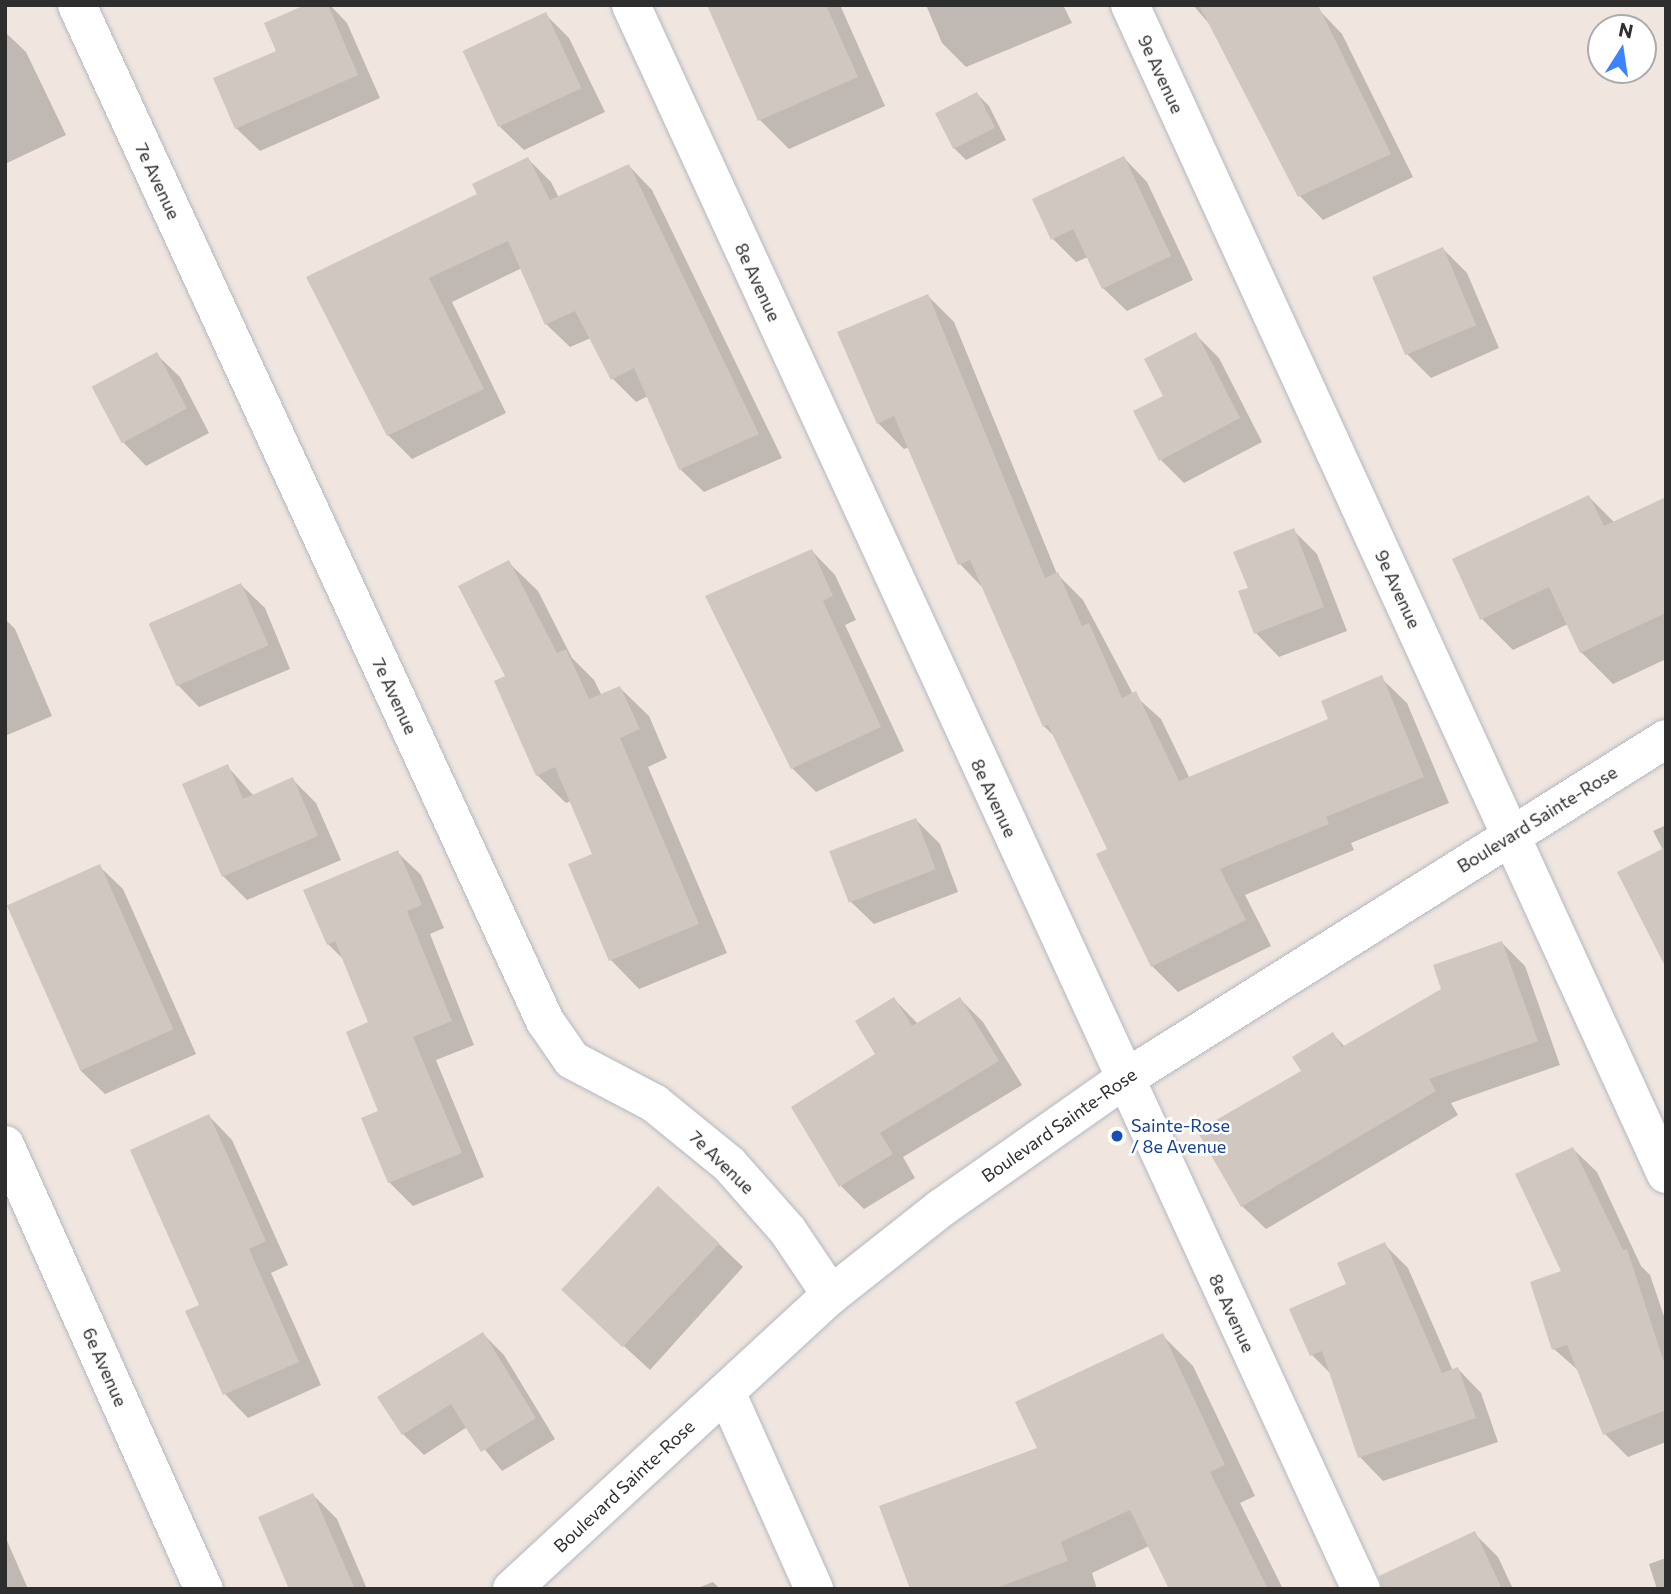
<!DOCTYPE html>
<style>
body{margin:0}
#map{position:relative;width:1671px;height:1594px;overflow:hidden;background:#f0e6df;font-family:Commissioner,sans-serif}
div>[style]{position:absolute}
.shadow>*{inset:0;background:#0003}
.building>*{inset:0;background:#cfc7c0;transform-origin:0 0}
.roads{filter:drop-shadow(0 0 2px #b3b8c2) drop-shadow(0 0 2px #b3b8c2)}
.street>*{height:38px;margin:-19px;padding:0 19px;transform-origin:19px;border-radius:19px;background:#fff}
.secondary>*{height:38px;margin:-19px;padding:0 19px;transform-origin:19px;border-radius:19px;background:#fff}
.dots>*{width:19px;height:19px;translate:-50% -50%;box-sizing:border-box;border:4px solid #fff;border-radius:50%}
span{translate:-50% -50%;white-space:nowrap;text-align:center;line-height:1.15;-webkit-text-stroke:5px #fff;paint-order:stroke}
.street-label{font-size:18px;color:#2e2e2e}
.transit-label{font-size:18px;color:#164399}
.left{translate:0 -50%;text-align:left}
.frame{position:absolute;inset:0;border:7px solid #2e2e2e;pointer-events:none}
.north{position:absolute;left:1587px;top:14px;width:70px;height:70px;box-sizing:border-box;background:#fff;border:2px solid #ababab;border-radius:50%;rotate:12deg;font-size:19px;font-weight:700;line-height:28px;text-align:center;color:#2e2e2e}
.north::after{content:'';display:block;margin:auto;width:24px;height:32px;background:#3d82ff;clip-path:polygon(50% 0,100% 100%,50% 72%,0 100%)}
</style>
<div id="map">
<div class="shadow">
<div style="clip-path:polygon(309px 5px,330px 5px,347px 23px,380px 98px,260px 151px,236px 128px)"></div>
<div style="clip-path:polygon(709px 5px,840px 5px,885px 106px,789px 149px,760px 120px)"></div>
<div style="clip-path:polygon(926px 5px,1063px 5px,1072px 23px,966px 67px,942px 43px)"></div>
<div style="clip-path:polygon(1193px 5px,1307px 5px,1319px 10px,1342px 34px,1413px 177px,1323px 220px,1300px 196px,1212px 27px)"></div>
<div style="clip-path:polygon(545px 14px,569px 38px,605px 112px,524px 150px,500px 127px)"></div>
<div style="clip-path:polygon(5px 32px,26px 52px,66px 135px,5px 164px)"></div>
<div style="clip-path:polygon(977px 94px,989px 106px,1006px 140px,966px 160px,954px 148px)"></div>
<div style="clip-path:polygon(1124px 158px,1147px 182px,1193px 280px,1127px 311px,1103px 288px,1088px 257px,1076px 262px,1053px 239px)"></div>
<div style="clip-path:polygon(528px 159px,551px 182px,559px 198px,629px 166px,652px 190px,782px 458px,704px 492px,680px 469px,648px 396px,636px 402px,613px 379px,591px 338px,570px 347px,546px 324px,522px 268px,452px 302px,506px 413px,412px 459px,388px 435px,308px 277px,479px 194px)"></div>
<div style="clip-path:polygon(1443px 249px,1467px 273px,1499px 348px,1431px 378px,1407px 354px,1374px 278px)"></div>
<div style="clip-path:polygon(928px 296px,954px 322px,1057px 574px,1083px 600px,1133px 694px,1161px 719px,1190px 779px,1330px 720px,1381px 678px,1407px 703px,1449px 803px,1351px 843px,1354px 850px,1245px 895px,1271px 946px,1178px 992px,1152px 966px,1109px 850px,1055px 737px,1044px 726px,983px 588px,960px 564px,909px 447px,904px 449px,878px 423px)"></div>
<div style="clip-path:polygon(1195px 334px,1219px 358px,1262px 442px,1184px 483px,1160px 459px,1165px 397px)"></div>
<div style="clip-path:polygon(156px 354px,180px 377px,209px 433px,146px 466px,123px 442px,94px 386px)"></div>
<div style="clip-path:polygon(1589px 497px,1615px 523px,1666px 499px,1666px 659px,1613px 684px,1581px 652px,1568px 624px,1513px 650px,1482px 619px)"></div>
<div style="clip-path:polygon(1294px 531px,1317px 554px,1347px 631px,1279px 657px,1256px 633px)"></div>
<div style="clip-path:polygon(812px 551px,835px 575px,856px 620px,845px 625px,904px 751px,816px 792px,792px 768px)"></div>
<div style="clip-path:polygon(509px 563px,538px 591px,572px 658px,594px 680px,602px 696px,620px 688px,649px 716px,667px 758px,648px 767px,727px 953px,639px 989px,611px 960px,571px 865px,594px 855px,571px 801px,566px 803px,537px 775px,507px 677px)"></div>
<div style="clip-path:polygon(241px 585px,265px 608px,290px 669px,199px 707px,176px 683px,150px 623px)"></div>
<div style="clip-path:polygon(5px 619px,15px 629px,52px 716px,5px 736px)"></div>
<div style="clip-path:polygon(227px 766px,254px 796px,292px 779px,316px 803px,341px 860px,247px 900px,223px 876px)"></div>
<div style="clip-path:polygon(916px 820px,940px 844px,958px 892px,874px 924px,850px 901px)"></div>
<div style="clip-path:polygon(1666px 825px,1666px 964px,1663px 850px,1653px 831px)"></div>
<div style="clip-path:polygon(397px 852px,421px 875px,444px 928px,430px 934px,474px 1045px,436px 1060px,484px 1177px,413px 1206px,389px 1182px,363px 1119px,380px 1112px,371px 1023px,345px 961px,328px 944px)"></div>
<div style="clip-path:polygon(99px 866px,123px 889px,196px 1054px,105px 1094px,81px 1071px)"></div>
<div style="clip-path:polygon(1502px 943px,1525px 966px,1560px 1065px,1451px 1103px,1458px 1115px,1266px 1229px,1242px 1206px,1333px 1034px,1345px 1047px,1443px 990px)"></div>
<div style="clip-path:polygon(894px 999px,918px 1024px,960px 999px,983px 1022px,1022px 1085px,903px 1157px,915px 1178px,864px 1209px,841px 1186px)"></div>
<div style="clip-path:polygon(209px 1116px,232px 1140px,288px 1265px,271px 1273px,321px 1385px,248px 1418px,225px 1394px,187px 1312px,202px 1306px)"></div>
<div style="clip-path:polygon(1573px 1149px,1597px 1172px,1641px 1266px,1650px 1275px,1666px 1322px,1666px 1442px,1628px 1457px,1605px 1434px,1580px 1372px,1554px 1349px)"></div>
<div style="clip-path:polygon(719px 1244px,743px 1267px,650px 1370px,565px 1292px)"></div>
<div style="clip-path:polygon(1384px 1244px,1408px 1268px,1453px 1371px,1458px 1369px,1481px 1393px,1498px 1442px,1383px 1481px,1360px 1457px,1332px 1375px,1312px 1355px,1291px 1310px,1349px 1285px)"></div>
<div style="clip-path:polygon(483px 1334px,504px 1355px,555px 1439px,502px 1471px,467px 1427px,424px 1455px,403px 1434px)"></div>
<div style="clip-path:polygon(1162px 1335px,1193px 1366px,1255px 1496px,1240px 1503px,1283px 1589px,1171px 1589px,1149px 1546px,1092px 1573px,1097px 1589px,912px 1589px,1039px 1449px)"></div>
<div style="clip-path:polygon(313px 1495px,337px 1519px,367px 1589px,318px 1589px)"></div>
<div style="clip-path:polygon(1474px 1533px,1498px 1557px,1513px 1589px,1426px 1589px)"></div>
<div style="clip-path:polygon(5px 1536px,28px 1589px,5px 1589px)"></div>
<div style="clip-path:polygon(1666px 1558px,1666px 1589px,1657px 1589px,1649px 1564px)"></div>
<div style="clip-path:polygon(713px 1582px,720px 1589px,695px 1589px)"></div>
</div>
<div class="building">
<div style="clip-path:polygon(305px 5px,328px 5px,358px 75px,235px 129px,213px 78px,276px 51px,264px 23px)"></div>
<div style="clip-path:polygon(707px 5px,826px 5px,858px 77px,758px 121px)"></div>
<div style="clip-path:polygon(1199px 5px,1318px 5px,1391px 154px,1298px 197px)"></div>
<div style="left:546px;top:12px;width:84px;height:92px;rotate:65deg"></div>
<div style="left:977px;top:92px;width:40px;height:47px;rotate:63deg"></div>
<div style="clip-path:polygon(1124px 156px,1171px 256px,1102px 289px,1073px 229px,1051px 240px,1032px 199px)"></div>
<div style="clip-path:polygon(528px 157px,550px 200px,629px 164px,759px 434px,679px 470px,634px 368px,611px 380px,575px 311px,545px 325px,508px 241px,429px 278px,484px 389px,387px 436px,306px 277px,477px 194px,472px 184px)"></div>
<div style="left:1443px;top:247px;width:85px;height:77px;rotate:67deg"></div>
<div style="clip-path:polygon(928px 294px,1045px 578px,1058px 572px,1082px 626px,1089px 623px,1122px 698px,1136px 691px,1179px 781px,1328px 719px,1321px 701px,1382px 675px,1424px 777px,1326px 817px,1329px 824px,1220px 869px,1246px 920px,1151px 967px,1096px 854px,1107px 849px,1048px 725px,1043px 727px,970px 560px,958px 565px,894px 416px,877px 424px,837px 332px)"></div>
<div style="clip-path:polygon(1196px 332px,1240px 418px,1159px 461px,1133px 411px,1163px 396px,1144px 359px)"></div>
<div style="left:157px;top:352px;width:64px;height:74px;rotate:62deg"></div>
<div style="clip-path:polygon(1589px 495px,1604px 526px,1666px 497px,1666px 613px,1580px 653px,1549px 587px,1480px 620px,1452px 559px)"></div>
<div style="clip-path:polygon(1294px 528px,1324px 607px,1254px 634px,1238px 591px,1248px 588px,1233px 552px)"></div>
<div style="clip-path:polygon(812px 549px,833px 596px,823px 601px,881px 727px,791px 769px,705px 596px)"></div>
<div style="clip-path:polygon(509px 560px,557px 653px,566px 649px,589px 699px,620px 686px,640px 729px,620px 738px,699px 924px,609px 961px,568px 864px,592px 854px,555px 767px,536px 776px,494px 681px,505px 676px,458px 586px)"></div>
<div style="left:241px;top:583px;width:68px;height:101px;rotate:66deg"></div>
<div style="clip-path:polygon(228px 764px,243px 799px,293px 777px,318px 836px,222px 877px,182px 784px)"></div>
<div style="left:916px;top:818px;width:55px;height:93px;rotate:69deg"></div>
<div style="clip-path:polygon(1666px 847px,1666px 968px,1617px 872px)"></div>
<div style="clip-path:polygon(398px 850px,422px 905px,407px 911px,452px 1021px,413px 1037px,462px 1153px,388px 1183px,361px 1118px,378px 1111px,346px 1032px,368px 1022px,335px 941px,327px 945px,303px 890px)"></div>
<div style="left:100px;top:864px;width:181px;height:102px;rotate:66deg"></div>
<div style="clip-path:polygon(1502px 941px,1538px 1041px,1429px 1079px,1436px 1091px,1241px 1207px,1197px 1131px,1301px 1071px,1292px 1057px,1333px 1032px,1342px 1047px,1441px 989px,1433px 965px)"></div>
<div style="clip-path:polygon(894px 997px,912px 1026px,960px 997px,999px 1061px,880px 1133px,893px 1154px,839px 1187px,791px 1107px,875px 1054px,855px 1021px)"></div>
<div style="clip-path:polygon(209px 1114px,266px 1241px,249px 1249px,299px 1362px,223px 1395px,185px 1311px,199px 1305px,130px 1150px)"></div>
<div style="clip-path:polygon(1573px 1147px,1623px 1250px,1627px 1249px,1666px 1368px,1666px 1410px,1603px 1435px,1567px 1345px,1552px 1350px,1530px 1282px,1561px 1271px,1515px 1174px)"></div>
<div style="left:658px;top:1186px;width:84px;height:142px;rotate:43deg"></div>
<div style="clip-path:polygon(1385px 1242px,1442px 1373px,1458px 1367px,1476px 1418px,1358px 1458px,1322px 1351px,1310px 1356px,1289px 1309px,1346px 1284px,1337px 1263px)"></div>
<div style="clip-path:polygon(483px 1332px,536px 1418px,481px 1452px,451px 1404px,402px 1435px,377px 1397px)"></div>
<div style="clip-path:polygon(1163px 1333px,1225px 1465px,1210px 1472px,1268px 1589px,1169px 1589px,1130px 1510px,1061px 1542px,1068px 1561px,994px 1589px,910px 1589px,879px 1506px,1037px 1448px,1015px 1402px)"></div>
<div style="clip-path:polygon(313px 1493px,355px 1589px,289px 1589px,258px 1517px)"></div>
<div style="clip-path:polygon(1475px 1531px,1502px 1589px,1382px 1589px,1379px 1576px)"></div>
</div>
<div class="roads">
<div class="street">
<div style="left:77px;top:5px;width:1119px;rotate:65.27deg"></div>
<div style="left:545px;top:1021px;width:47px;rotate:55.3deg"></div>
<div style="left:572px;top:1060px;width:93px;rotate:27.7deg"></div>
<div style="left:654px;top:1103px;width:97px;rotate:39.1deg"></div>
<div style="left:729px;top:1164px;width:89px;rotate:48.6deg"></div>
<div style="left:788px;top:1231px;width:77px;rotate:56.1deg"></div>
<div style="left:631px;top:5px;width:1744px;rotate:65.26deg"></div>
<div style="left:1130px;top:5px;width:1286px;rotate:65.37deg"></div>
<div style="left:5px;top:1145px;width:487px;rotate:65.9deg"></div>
<div style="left:726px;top:1392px;width:216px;rotate:65.9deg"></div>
</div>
<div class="secondary">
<div style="left:512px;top:1589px;width:434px;rotate:-42.7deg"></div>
<div style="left:831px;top:1295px;width:140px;rotate:-38.3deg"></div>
<div style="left:941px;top:1208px;width:223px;rotate:-35.1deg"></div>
<div style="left:1123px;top:1080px;width:641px;rotate:-32.13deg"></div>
</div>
</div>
<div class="dots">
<div style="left:1117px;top:1136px;background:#1a4fb4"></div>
</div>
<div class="street-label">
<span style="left:1161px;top:74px;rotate:65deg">9e Avenue</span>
<span style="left:158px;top:181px;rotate:65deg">7e Avenue</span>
<span style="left:758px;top:282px;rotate:65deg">8e Avenue</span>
<span style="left:1398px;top:589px;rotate:65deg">9e Avenue</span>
<span style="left:395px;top:696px;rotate:65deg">7e Avenue</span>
<span style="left:994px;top:798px;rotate:65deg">8e Avenue</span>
<span style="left:1537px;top:819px;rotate:-32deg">Boulevard Sainte-Rose</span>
<span style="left:1059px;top:1125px;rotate:-35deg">Boulevard Sainte-Rose</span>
<span style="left:722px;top:1162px;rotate:44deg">7e Avenue</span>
<span style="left:1232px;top:1313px;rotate:65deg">8e Avenue</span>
<span style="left:105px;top:1367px;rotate:66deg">6e Avenue</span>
<span style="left:624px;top:1486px;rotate:-43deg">Boulevard Sainte-Rose</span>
</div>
<div class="transit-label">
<span class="left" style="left:1131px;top:1136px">Sainte-Rose<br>/ 8e Avenue</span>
</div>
<div class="frame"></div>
<div class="north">N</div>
</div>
